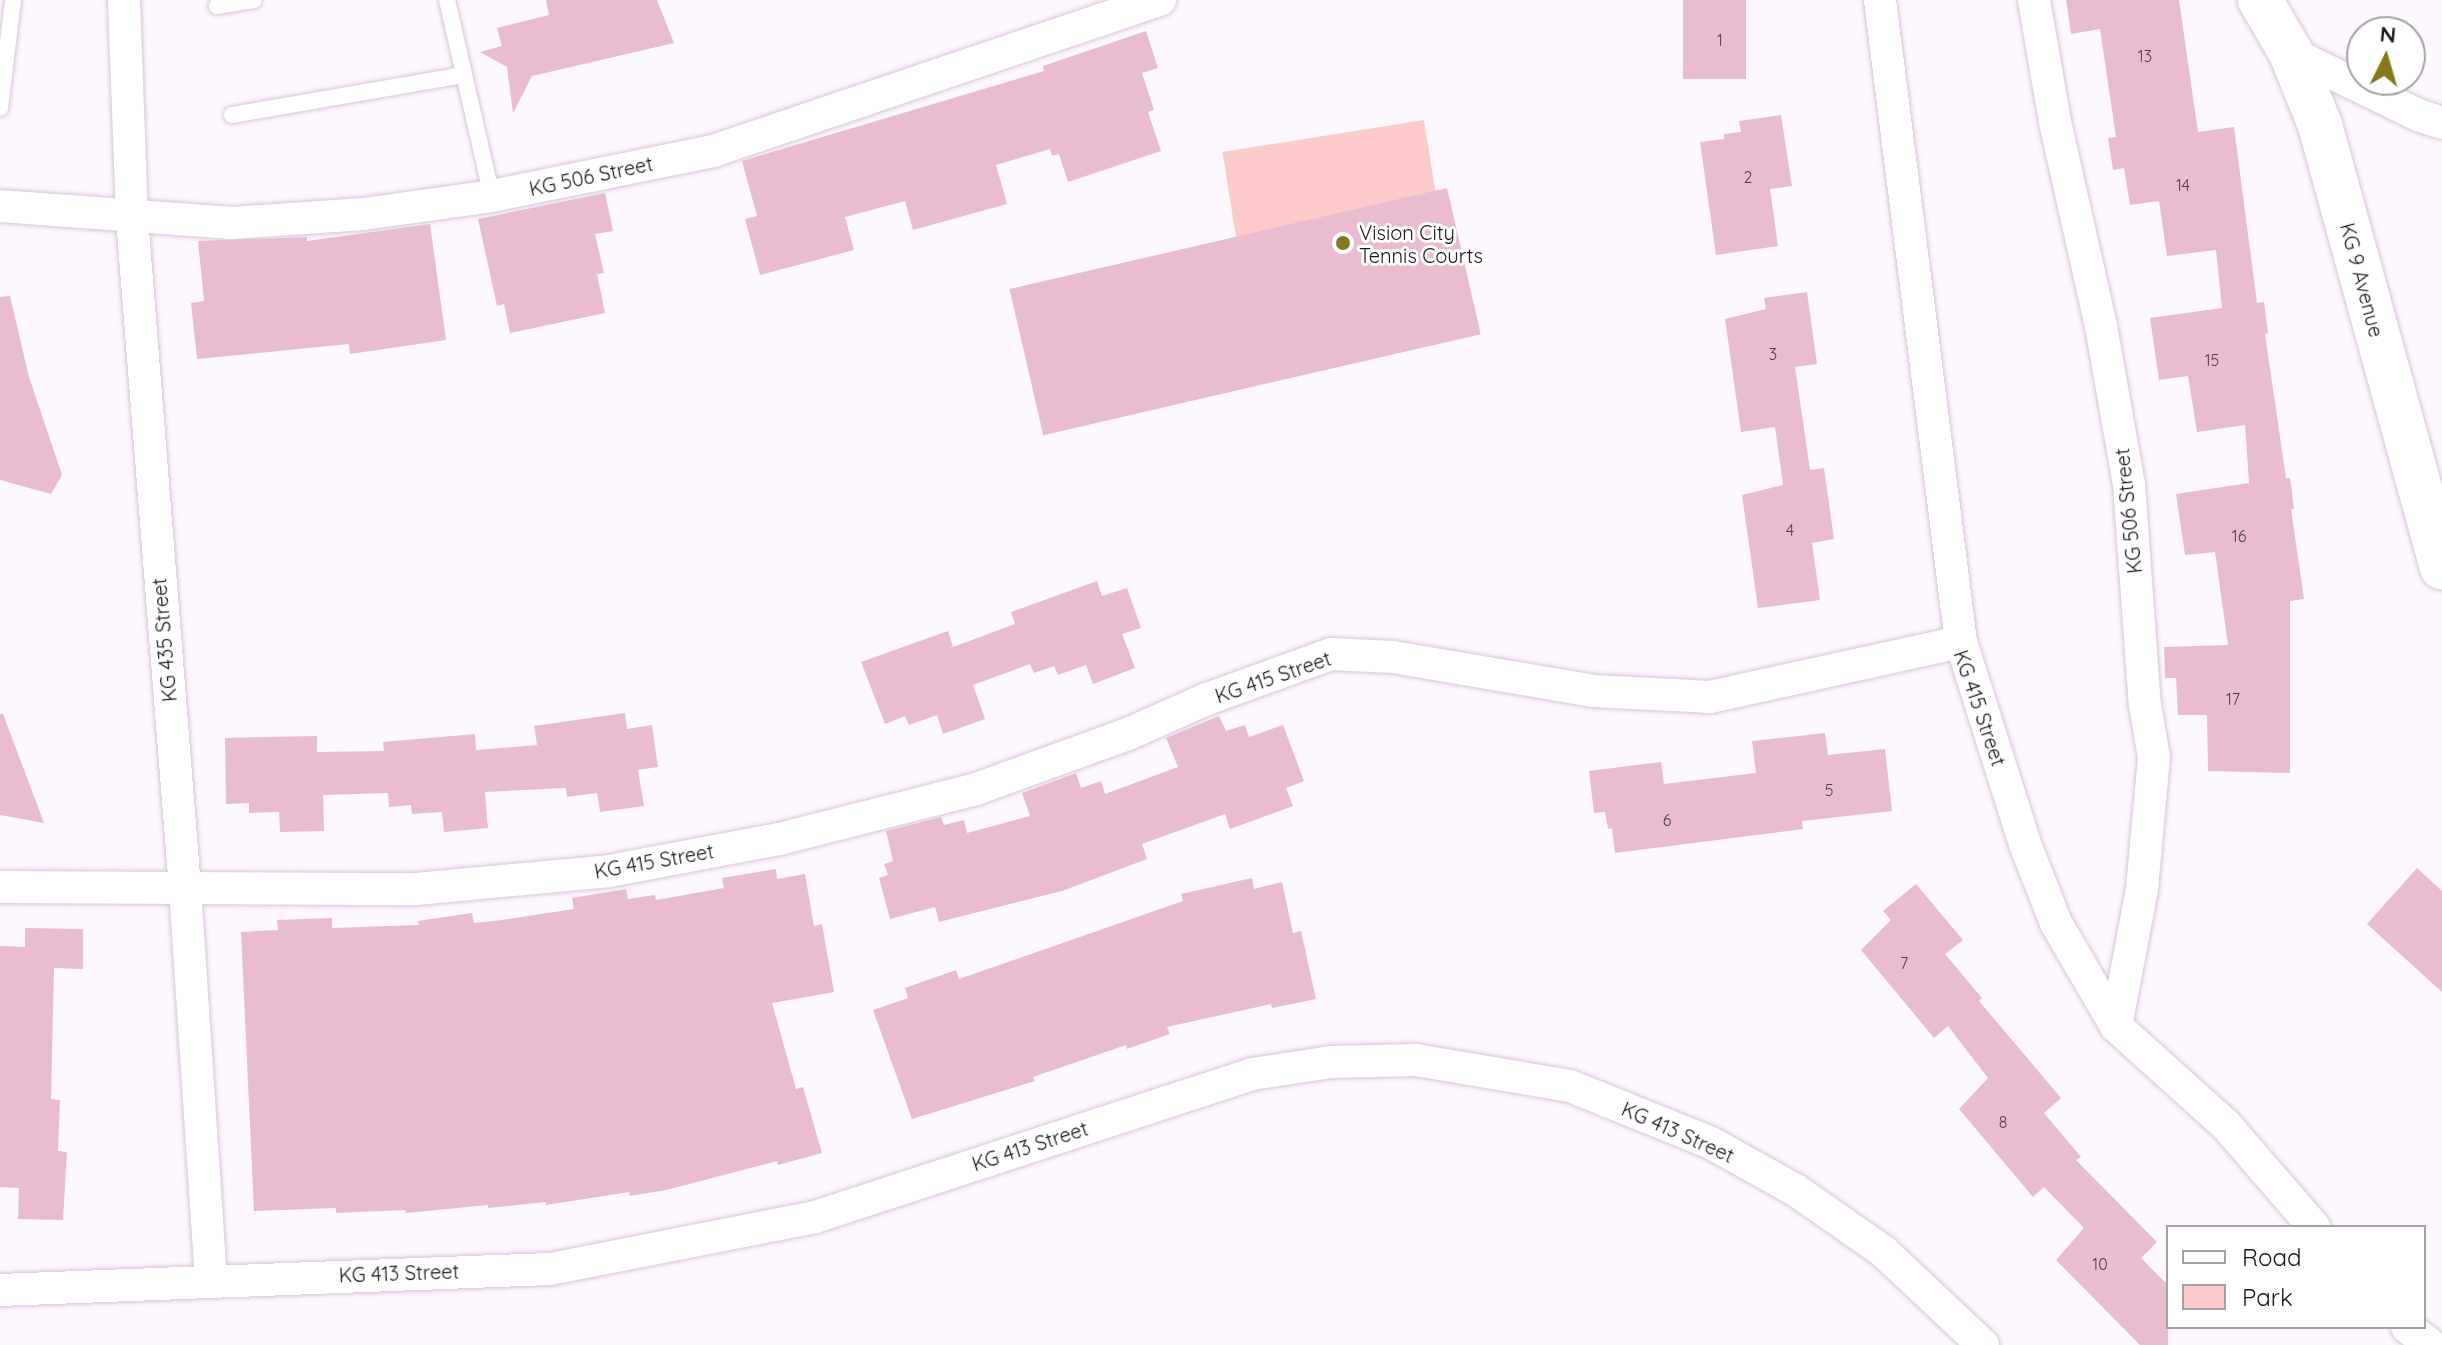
<!DOCTYPE html>
<style>
body{margin:0}
#map{position:relative;width:2442px;height:1345px;overflow:hidden;background:#fdf8fd;font-family:Quicksand,sans-serif}
div>[style]{position:absolute}
.green>*{inset:0;background:#fdcbcb;transform-origin:0 0}
.building>*{inset:0;background:#eabcd0;transform-origin:0 0}
.roads{filter:drop-shadow(0 0 2px #d8c5da) drop-shadow(0 0 2px #d8c5da)}
.lane>*{height:16px;margin:-8px;padding:0 8px;transform-origin:8px;border-radius:8px;background:#fff}
.street>*{height:32px;margin:-16px;padding:0 16px;transform-origin:16px;border-radius:16px;background:#fff}
.secondary>*{height:44px;margin:-22px;padding:0 22px;transform-origin:22px;border-radius:22px;background:#fff}
.dots>*{width:22px;height:22px;translate:-50% -50%;box-sizing:border-box;border:4px solid #fff;border-radius:50%}
span{translate:-50% -50%;white-space:nowrap;text-align:center;line-height:1.15;-webkit-text-stroke:6px #fff;paint-order:stroke}
.number-label{font-size:16px;color:#4f3f49}
.number-label span{-webkit-text-stroke-width:0}
.street-label{font-size:20px;color:#1b151c}
.poi-label{font-size:20px;color:#1b151c}
.left{translate:0 -50%;text-align:left}
.legend{position:absolute;left:2166px;top:1225px;width:260px;height:104px;box-sizing:border-box;background:#fff;border:2px solid #a4a1a4;margin:0;padding:10px 14px;list-style:none;font-size:24px;color:#1b151c}
.legend li{display:flex;align-items:center;gap:16px;height:40px}
.legend b{width:40px;border:2px solid #a4a1a4}
.north{position:absolute;left:2346px;top:16px;width:80px;height:80px;box-sizing:border-box;background:#fff;border:2px solid #a4a1a4;border-radius:50%;rotate:5deg;font-size:22px;font-weight:700;line-height:32px;text-align:center;color:#1b151c}
.north::after{content:'';display:block;margin:auto;width:28px;height:36px;background:#85771b;clip-path:polygon(50% 0,100% 100%,50% 72%,0 100%)}
</style>
<div id="map">
<div class="green">
<div style="left:1424px;top:120px;width:203px;height:204px;rotate:81deg"></div>
</div>
<div class="building">
<div style="clip-path:polygon(546px 0,657px 0,674px 43px,532px 76px,513px 113px,507px 67px,480px 52px,502px 46px,497px 28px,549px 15px)"></div>
<div style="left:1683px;top:0;width:63px;height:79px"></div>
<div style="clip-path:polygon(2066px 0,2179px 0,2198px 132px,2234px 127px,2257px 303px,2264px 302px,2268px 333px,2265px 334px,2286px 478px,2290px 478px,2294px 509px,2291px 509px,2304px 599px,2290px 601px,2290px 773px,2208px 771px,2207px 715px,2178px 715px,2176px 678px,2165px 678px,2164px 647px,2228px 645px,2215px 552px,2185px 555px,2176px 494px,2249px 483px,2245px 425px,2197px 432px,2188px 376px,2159px 380px,2150px 318px,2222px 308px,2216px 250px,2167px 256px,2159px 201px,2130px 205px,2124px 168px,2113px 170px,2108px 138px,2116px 137px,2100px 29px,2071px 34px)"></div>
<div style="clip-path:polygon(1146px 31px,1158px 68px,1142px 73px,1154px 110px,1148px 112px,1161px 151px,1068px 182px,1059px 154px,1052px 156px,1050px 149px,996px 165px,1007px 204px,913px 230px,905px 201px,845px 217px,854px 250px,760px 275px,745px 219px,757px 216px,742px 161px,1044px 71px,1043px 66px)"></div>
<div style="clip-path:polygon(1781px 115px,1792px 186px,1770px 189px,1778px 246px,1716px 255px,1700px 142px,1724px 139px,1724px 134px,1741px 132px,1739px 121px)"></div>
<div style="left:1447px;top:188px;width:150px;height:449px;rotate:77deg"></div>
<div style="clip-path:polygon(605px 193px,613px 231px,595px 234px,604px 273px,597px 274px,605px 313px,510px 333px,504px 304px,497px 306px,478px 219px)"></div>
<div style="clip-path:polygon(430px 224px,446px 340px,350px 354px,349px 344px,197px 359px,191px 303px,204px 301px,198px 241px,307px 237px,307px 241px)"></div>
<div style="clip-path:polygon(1807px 292px,1817px 364px,1795px 367px,1810px 470px,1824px 468px,1834px 539px,1812px 543px,1820px 600px,1758px 608px,1742px 495px,1783px 485px,1775px 427px,1741px 432px,1725px 319px,1766px 309px,1764px 298px)"></div>
<div style="clip-path:polygon(10px 296px,29px 377px,62px 475px,51px 494px,0 480px,0 297px)"></div>
<div style="clip-path:polygon(1097px 581px,1102px 596px,1127px 588px,1141px 628px,1122px 634px,1135px 668px,1093px 684px,1086px 665px,1058px 675px,1054px 666px,1034px 673px,1030px 664px,973px 685px,985px 719px,943px 734px,937px 715px,909px 725px,905px 716px,885px 724px,861px 662px,948px 631px,953px 647px,1015px 624px,1011px 612px)"></div>
<div style="clip-path:polygon(625px 713px,627px 729px,652px 725px,658px 767px,638px 770px,644px 806px,600px 812px,597px 793px,567px 797px,566px 788px,485px 792px,488px 828px,444px 832px,442px 812px,412px 814px,411px 805px,389px 807px,388px 793px,323px 795px,324px 831px,280px 832px,279px 812px,249px 813px,249px 803px,226px 804px,225px 738px,317px 736px,317px 752px,384px 751px,383px 742px,475px 734px,476px 750px,537px 745px,534px 726px)"></div>
<div style="clip-path:polygon(0 714px,3px 714px,44px 823px,0 815px)"></div>
<div style="clip-path:polygon(1219px 716px,1226px 731px,1245px 725px,1249px 737px,1283px 725px,1304px 781px,1286px 788px,1293px 806px,1230px 829px,1225px 814px,1142px 844px,1147px 859px,1062px 891px,939px 922px,935px 907px,890px 919px,879px 878px,888px 875px,884px 864px,893px 861px,886px 831px,941px 817px,944px 825px,964px 820px,967px 833px,1030px 816px,1022px 793px,1076px 773px,1081px 788px,1101px 781px,1105px 794px,1178px 767px,1166px 738px)"></div>
<div style="clip-path:polygon(1825px 733px,1828px 755px,1885px 749px,1892px 811px,1802px 821px,1803px 829px,1615px 853px,1612px 828px,1608px 829px,1605px 812px,1594px 813px,1589px 771px,1661px 762px,1664px 784px,1756px 773px,1752px 741px)"></div>
<div style="clip-path:polygon(2417px 868px,2442px 891px,2442px 992px,2367px 924px)"></div>
<div style="clip-path:polygon(776px 869px,777px 879px,805px 874px,814px 926px,822px 924px,834px 992px,772px 1003px,796px 1089px,803px 1087px,822px 1153px,778px 1165px,777px 1161px,666px 1190px,630px 1196px,629px 1192px,546px 1205px,546px 1202px,488px 1208px,488px 1205px,406px 1213px,405px 1210px,336px 1213px,336px 1208px,254px 1211px,241px 932px,278px 930px,277px 920px,332px 918px,332px 928px,419px 925px,418px 921px,472px 913px,474px 923px,502px 920px,574px 909px,572px 898px,626px 889px,628px 899px,655px 895px,656px 900px,724px 888px,722px 878px)"></div>
<div style="clip-path:polygon(1252px 878px,1254px 889px,1282px 882px,1293px 933px,1301px 931px,1316px 999px,1272px 1008px,1271px 1004px,1167px 1027px,1170px 1034px,1127px 1049px,1126px 1045px,1033px 1077px,1035px 1081px,912px 1119px,873px 1010px,908px 998px,905px 988px,956px 970px,959px 979px,1183px 901px,1181px 894px)"></div>
<div style="clip-path:polygon(1916px 884px,1963px 940px,1945px 954px,1982px 998px,1979px 1001px,2061px 1098px,2044px 1113px,2081px 1157px,2076px 1160px,2157px 1242px,2141px 1258px,2168px 1285px,2168px 1345px,2140px 1345px,2056px 1260px,2084px 1228px,2044px 1187px,2033px 1197px,1959px 1109px,1988px 1078px,1948px 1026px,1934px 1038px,1861px 950px,1891px 920px,1883px 911px)"></div>
<div style="clip-path:polygon(25px 928px,83px 929px,83px 969px,54px 968px,51px 1099px,60px 1100px,58px 1151px,67px 1152px,63px 1220px,18px 1219px,19px 1188px,0 1187px,0 946px,25px 947px)"></div>
</div>
<div class="roads">
<div class="lane">
<div style="left:447px;top:0;width:201px;rotate:77.1deg"></div>
<div style="left:217px;top:6px;width:37px;rotate:-9deg"></div>
<div style="left:0;top:108px;width:109px;rotate:-83.1deg"></div>
<div style="left:232px;top:115px;width:235px;rotate:-9.8deg"></div>
</div>
<div class="street">
<div style="left:124px;top:0;width:218px;rotate:87.9deg"></div>
<div style="left:132px;top:218px;width:673px;rotate:85.48deg"></div>
<div style="left:185px;top:889px;width:391px;rotate:86.2deg"></div>
<div style="left:1880px;top:0;width:647px;rotate:82.81deg"></div>
<div style="left:2034px;top:0;width:124px;rotate:80.2deg"></div>
<div style="left:2055px;top:122px;width:209px;rotate:77.3deg"></div>
<div style="left:2101px;top:326px;width:160px;rotate:80deg"></div>
<div style="left:2129px;top:484px;width:222px;rotate:85.9deg"></div>
<div style="left:2145px;top:705px;width:53px;rotate:80.2deg"></div>
<div style="left:2154px;top:757px;width:133px;rotate:95.2deg"></div>
<div style="left:2142px;top:889px;width:139px;rotate:100.7deg"></div>
<div style="left:2291px;top:53px;width:141px;rotate:26deg"></div>
<div style="left:2418px;top:115px;width:25px;rotate:18deg"></div>
<div style="left:0;top:206px;width:233px;rotate:4.2deg"></div>
<div style="left:232px;top:223px;width:132px;rotate:-3.9deg"></div>
<div style="left:364px;top:214px;width:129px;rotate:-8deg"></div>
<div style="left:492px;top:196px;width:226px;rotate:-11.5deg"></div>
<div style="left:713px;top:151px;width:472px;rotate:-18.7deg"></div>
<div style="left:0;top:887px;width:416px;rotate:0.3deg"></div>
<div style="left:416px;top:889px;width:194px;rotate:-5.3deg"></div>
<div style="left:609px;top:871px;width:173px;rotate:-10.7deg"></div>
<div style="left:779px;top:839px;width:203px;rotate:-14.2deg"></div>
<div style="left:976px;top:789px;width:162px;rotate:-19.9deg"></div>
<div style="left:1128px;top:734px;width:86px;rotate:-23.9deg"></div>
<div style="left:1207px;top:699px;width:132px;rotate:-19.9deg"></div>
<div style="left:1331px;top:654px;width:62px;rotate:2.8deg"></div>
<div style="left:1393px;top:657px;width:203px;rotate:9.6deg"></div>
<div style="left:1593px;top:691px;width:117px;rotate:2.9deg"></div>
<div style="left:1710px;top:697px;width:257px;rotate:-12.4deg"></div>
<div style="left:1961px;top:642px;width:212px;rotate:72.4deg"></div>
<div style="left:2025px;top:844px;width:85px;rotate:68.6deg"></div>
<div style="left:2056px;top:923px;width:119px;rotate:59.8deg"></div>
<div style="left:2116px;top:1026px;width:148px;rotate:42deg"></div>
<div style="left:2226px;top:1125px;width:135px;rotate:49.2deg"></div>
<div style="left:0;top:1290px;width:550px;rotate:-2.19deg"></div>
<div style="left:550px;top:1269px;width:270px;rotate:-11.1deg"></div>
<div style="left:815px;top:1217px;width:460px;rotate:-18.1deg"></div>
<div style="left:1252px;top:1074px;width:80px;rotate:-8.6deg"></div>
<div style="left:1331px;top:1062px;width:85px;rotate:-1.3deg"></div>
<div style="left:1416px;top:1060px;width:156px;rotate:9.6deg"></div>
<div style="left:1570px;top:1086px;width:152px;rotate:22deg"></div>
<div style="left:1711px;top:1143px;width:98px;rotate:29.2deg"></div>
<div style="left:1797px;top:1191px;width:106px;rotate:35deg"></div>
<div style="left:1884px;top:1252px;width:136px;rotate:43.2deg"></div>
<div style="left:2407px;top:1327px;width:30px;rotate:37deg"></div>
</div>
<div class="secondary">
<div style="left:2260px;top:0;width:61px;rotate:59.7deg"></div>
<div style="left:2291px;top:53px;width:78px;rotate:68.1deg"></div>
<div style="left:2320px;top:125px;width:459px;rotate:74.6deg"></div>
</div>
</div>
<div class="dots">
<div style="left:1343px;top:243px;background:#85771b"></div>
</div>
<div class="number-label">
<span style="left:1720px;top:40px">1</span>
<span style="left:2145px;top:56px">13</span>
<span style="left:1748px;top:177px">2</span>
<span style="left:2183px;top:185px">14</span>
<span style="left:1773px;top:354px">3</span>
<span style="left:2212px;top:360px">15</span>
<span style="left:1790px;top:530px">4</span>
<span style="left:2239px;top:536px">16</span>
<span style="left:2233px;top:699px">17</span>
<span style="left:1829px;top:790px">5</span>
<span style="left:1667px;top:820px">6</span>
<span style="left:1904px;top:963px">7</span>
<span style="left:2003px;top:1122px">8</span>
<span style="left:2100px;top:1264px">10</span>
</div>
<div class="street-label">
<span style="left:591px;top:176px;rotate:-12deg">KG 506 Street</span>
<span style="left:2362px;top:280px;rotate:75deg">KG 9 Avenue</span>
<span style="left:2128px;top:511px;rotate:-96deg">KG 506 Street</span>
<span style="left:164px;top:640px;rotate:-95deg">KG 435 Street</span>
<span style="left:1273px;top:677px;rotate:-19deg">KG 415 Street</span>
<span style="left:1980px;top:708px;rotate:71deg">KG 415 Street</span>
<span style="left:654px;top:861px;rotate:-10deg">KG 415 Street</span>
<span style="left:1678px;top:1132px;rotate:24deg">KG 413 Street</span>
<span style="left:1030px;top:1146px;rotate:-18deg">KG 413 Street</span>
<span style="left:399px;top:1273px;rotate:-2deg">KG 413 Street</span>
</div>
<div class="poi-label">
<span class="left" style="left:1359px;top:244px">Vision City<br>Tennis Courts</span>
</div>
<ul class="legend">
<li><b style="height:10px;background:#fff"></b>Road</li>
<li><b style="height:22px;background:#fdcbcb"></b>Park</li>
</ul>
<div class="north">N</div>
</div>
